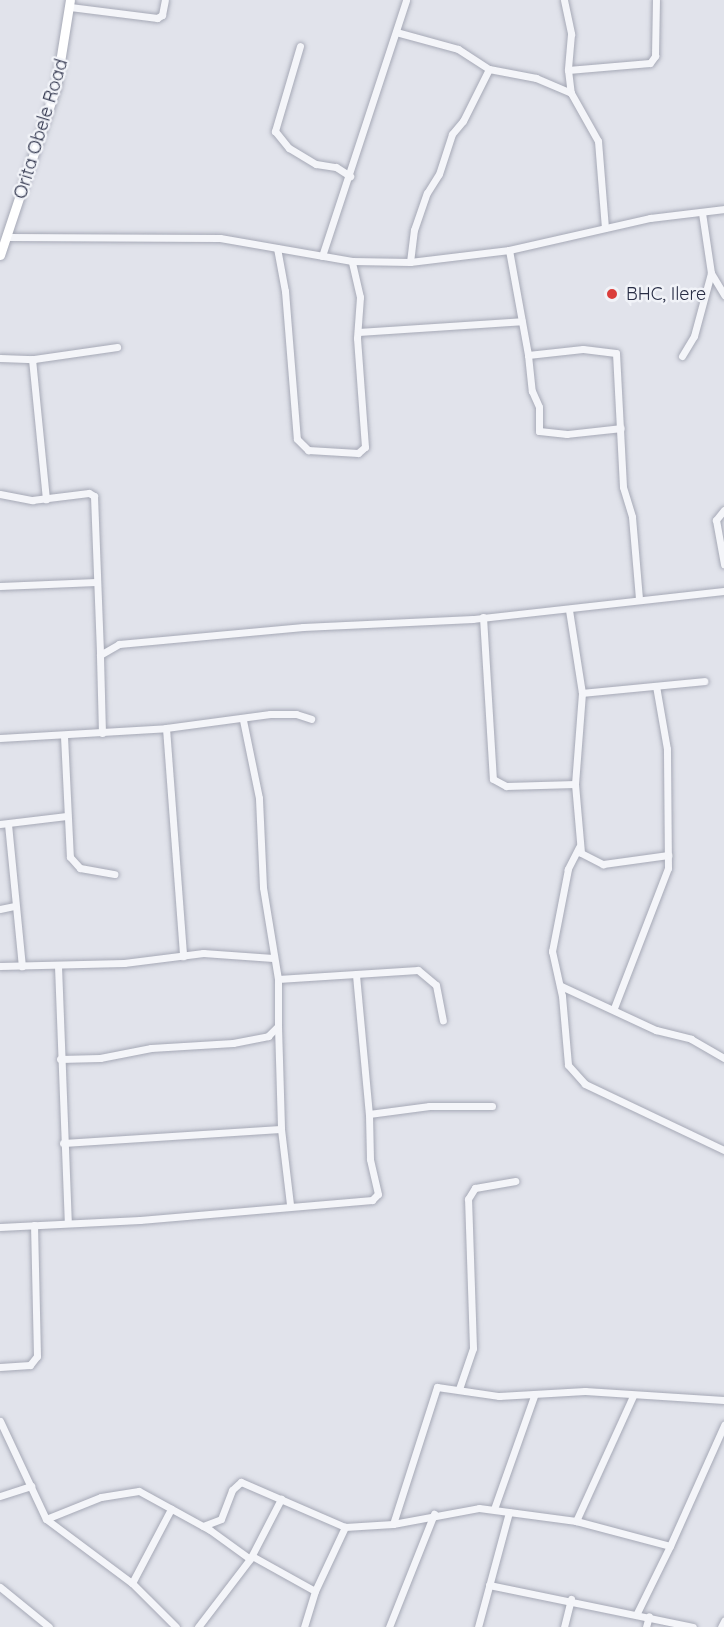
<!DOCTYPE html>
<style>
body{margin:0}
#map{position:relative;width:724px;height:1627px;overflow:hidden;background:#e1e3eb;font-family:Quicksand,sans-serif}
div>[style]{position:absolute}
.roads{filter:drop-shadow(0 0 2px #a6a9b6) drop-shadow(0 0 2px #a6a9b6)}
.street>*{height:7px;margin:-3.5px;padding:0 3.5px;transform-origin:3.5px;border-radius:3.5px;background:#f4f5f9}
.secondary>*{height:9px;margin:-4.5px;padding:0 4.5px;transform-origin:4.5px;border-radius:4.5px;background:#fff}
.dots>*{width:16px;height:16px;translate:-50% -50%;box-sizing:border-box;border:3px solid #f1f3f8;border-radius:50%}
span{translate:-50% -50%;white-space:nowrap;text-align:center;line-height:1.15;-webkit-text-stroke:5px #f1f3f8;paint-order:stroke}
.street-label{font-size:18px;color:#282d45}
.poi-label{font-size:18px;color:#282d45}
.left{translate:0 -50%;text-align:left}
</style>
<div id="map">
<div class="roads">
<div class="street">
<div style="left:564px;top:0;width:35px;rotate:78deg"></div>
<div style="left:571px;top:34px;width:36px;rotate:95deg"></div>
<div style="left:568px;top:70px;width:23px;rotate:83deg"></div>
<div style="left:571px;top:93px;width:55px;rotate:60.6deg"></div>
<div style="left:598px;top:141px;width:87px;rotate:85.4deg"></div>
<div style="left:70px;top:7px;width:88px;rotate:7.2deg"></div>
<div style="left:157px;top:18px;width:6px;rotate:-31deg"></div>
<div style="left:162px;top:15px;width:15px;rotate:-79deg"></div>
<div style="left:396px;top:32px;width:64px;rotate:15.3deg"></div>
<div style="left:458px;top:49px;width:37px;rotate:33deg"></div>
<div style="left:489px;top:69px;width:48px;rotate:10.8deg"></div>
<div style="left:536px;top:78px;width:38px;rotate:23deg"></div>
<div style="left:300px;top:46px;width:89px;rotate:106.4deg"></div>
<div style="left:275px;top:131px;width:22px;rotate:51deg"></div>
<div style="left:289px;top:148px;width:31px;rotate:31deg"></div>
<div style="left:316px;top:164px;width:20px;rotate:9deg"></div>
<div style="left:336px;top:167px;width:17px;rotate:33deg"></div>
<div style="left:568px;top:70px;width:82px;rotate:-4.9deg"></div>
<div style="left:650px;top:63px;width:9px;rotate:-54deg"></div>
<div style="left:655px;top:56px;width:56px;rotate:-89deg"></div>
<div style="left:7px;top:237px;width:213px;rotate:0.3deg"></div>
<div style="left:220px;top:238px;width:134px;rotate:9.9deg"></div>
<div style="left:352px;top:261px;width:58px;rotate:1deg"></div>
<div style="left:410px;top:262px;width:100px;rotate:-6.9deg"></div>
<div style="left:509px;top:250px;width:145px;rotate:-12.8deg"></div>
<div style="left:650px;top:218px;width:75px;rotate:-6.9deg"></div>
<div style="left:277px;top:248px;width:44px;rotate:79.5deg"></div>
<div style="left:285px;top:291px;width:148px;rotate:85.4deg"></div>
<div style="left:297px;top:439px;width:16px;rotate:45deg"></div>
<div style="left:308px;top:450px;width:50px;rotate:3.4deg"></div>
<div style="left:358px;top:453px;width:9px;rotate:-41deg"></div>
<div style="left:365px;top:447px;width:109px;rotate:-94.2deg"></div>
<div style="left:357px;top:338px;width:41px;rotate:-85.8deg"></div>
<div style="left:360px;top:297px;width:37px;rotate:-103deg"></div>
<div style="left:509px;top:250px;width:107px;rotate:79.7deg"></div>
<div style="left:528px;top:355px;width:55px;rotate:-6.2deg"></div>
<div style="left:583px;top:349px;width:33px;rotate:7deg"></div>
<div style="left:616px;top:353px;width:134px;rotate:87deg"></div>
<div style="left:623px;top:487px;width:31px;rotate:73deg"></div>
<div style="left:632px;top:517px;width:82px;rotate:85.1deg"></div>
<div style="left:322px;top:256px;width:269px;rotate:-71.8deg"></div>
<div style="left:410px;top:262px;width:32px;rotate:-83deg"></div>
<div style="left:414px;top:230px;width:39px;rotate:-71deg"></div>
<div style="left:427px;top:193px;width:22px;rotate:-58deg"></div>
<div style="left:439px;top:174px;width:42px;rotate:-72deg"></div>
<div style="left:452px;top:134px;width:17px;rotate:-50deg"></div>
<div style="left:463px;top:121px;width:58px;rotate:-63.4deg"></div>
<div style="left:711px;top:273px;width:26px;rotate:59deg"></div>
<div style="left:358px;top:332px;width:164px;rotate:-3.8deg"></div>
<div style="left:528px;top:355px;width:36px;rotate:84deg"></div>
<div style="left:532px;top:391px;width:17px;rotate:66deg"></div>
<div style="left:539px;top:407px;width:24px;rotate:90deg"></div>
<div style="left:539px;top:431px;width:28px;rotate:6deg"></div>
<div style="left:567px;top:434px;width:54px;rotate:-6.3deg"></div>
<div style="left:682px;top:356px;width:23px;rotate:-59deg"></div>
<div style="left:694px;top:336px;width:65px;rotate:-74.9deg"></div>
<div style="left:711px;top:273px;width:61px;rotate:-98.5deg"></div>
<div style="left:0;top:358px;width:34px;rotate:2deg"></div>
<div style="left:34px;top:359px;width:84px;rotate:-8.2deg"></div>
<div style="left:32px;top:359px;width:141px;rotate:84.3deg"></div>
<div style="left:0;top:494px;width:33px;rotate:11deg"></div>
<div style="left:32px;top:500px;width:57px;rotate:-7deg"></div>
<div style="left:89px;top:493px;width:6px;rotate:31deg"></div>
<div style="left:94px;top:496px;width:159px;rotate:87.8deg"></div>
<div style="left:724px;top:510px;width:13px;rotate:129deg"></div>
<div style="left:716px;top:520px;width:45px;rotate:79.7deg"></div>
<div style="left:0;top:586px;width:96px;rotate:-2.4deg"></div>
<div style="left:569px;top:610px;width:84px;rotate:81.1deg"></div>
<div style="left:582px;top:693px;width:91px;rotate:94.4deg"></div>
<div style="left:575px;top:784px;width:69px;rotate:85deg"></div>
<div style="left:581px;top:853px;width:25px;rotate:27deg"></div>
<div style="left:603px;top:864px;width:66px;rotate:-7.9deg"></div>
<div style="left:483px;top:617px;width:162px;rotate:86.5deg"></div>
<div style="left:493px;top:779px;width:15px;rotate:28deg"></div>
<div style="left:506px;top:786px;width:69px;rotate:-1.7deg"></div>
<div style="left:582px;top:693px;width:123px;rotate:-5.6deg"></div>
<div style="left:166px;top:728px;width:229px;rotate:85.7deg"></div>
<div style="left:102px;top:733px;width:78px;rotate:-91.5deg"></div>
<div style="left:100px;top:655px;width:22px;rotate:-30deg"></div>
<div style="left:119px;top:644px;width:185px;rotate:-5.3deg"></div>
<div style="left:303px;top:627px;width:170px;rotate:-2.7deg"></div>
<div style="left:473px;top:619px;width:253px;rotate:-6.4deg"></div>
<div style="left:64px;top:736px;width:121px;rotate:87.2deg"></div>
<div style="left:70px;top:857px;width:15px;rotate:48deg"></div>
<div style="left:80px;top:868px;width:35px;rotate:10deg"></div>
<div style="left:0;top:738px;width:166px;rotate:-3.4deg"></div>
<div style="left:166px;top:728px;width:105px;rotate:-7.7deg"></div>
<div style="left:270px;top:714px;width:26px"></div>
<div style="left:296px;top:714px;width:16px;rotate:18deg"></div>
<div style="left:0;top:824px;width:67px;rotate:-6.8deg"></div>
<div style="left:8px;top:824px;width:143px;rotate:84.4deg"></div>
<div style="left:579px;top:847px;width:25px;rotate:117deg"></div>
<div style="left:568px;top:869px;width:84px;rotate:101deg"></div>
<div style="left:552px;top:951px;width:46px;rotate:77.5deg"></div>
<div style="left:562px;top:996px;width:69px;rotate:85deg"></div>
<div style="left:568px;top:1065px;width:25px;rotate:48deg"></div>
<div style="left:585px;top:1084px;width:154px;rotate:25.4deg"></div>
<div style="left:0;top:909px;width:14px;rotate:-12deg"></div>
<div style="left:0;top:966px;width:124px;rotate:-1.4deg"></div>
<div style="left:124px;top:963px;width:80px;rotate:-7.2deg"></div>
<div style="left:203px;top:953px;width:70px;rotate:4.1deg"></div>
<div style="left:58px;top:966px;width:257px;rotate:87.8deg"></div>
<div style="left:356px;top:975px;width:140px;rotate:84.7deg"></div>
<div style="left:278px;top:979px;width:140px;rotate:-3.7deg"></div>
<div style="left:418px;top:970px;width:23px;rotate:40deg"></div>
<div style="left:436px;top:985px;width:36px;rotate:79deg"></div>
<div style="left:561px;top:986px;width:105px;rotate:24.9deg"></div>
<div style="left:656px;top:1030px;width:36px;rotate:14deg"></div>
<div style="left:691px;top:1039px;width:38px;rotate:30deg"></div>
<div style="left:614px;top:1008px;width:150px;rotate:-68.9deg"></div>
<div style="left:668px;top:868px;width:119px;rotate:-90.5deg"></div>
<div style="left:667px;top:749px;width:64px;rotate:-99.9deg"></div>
<div style="left:278px;top:1026px;width:103px;rotate:88.3deg"></div>
<div style="left:281px;top:1129px;width:77px;rotate:83.2deg"></div>
<div style="left:60px;top:1059px;width:40px;rotate:-1.4deg"></div>
<div style="left:100px;top:1058px;width:52px;rotate:-11.1deg"></div>
<div style="left:151px;top:1048px;width:82px;rotate:-3.5deg"></div>
<div style="left:233px;top:1043px;width:36px;rotate:-11deg"></div>
<div style="left:268px;top:1036px;width:14px;rotate:-45deg"></div>
<div style="left:278px;top:1026px;width:47px;rotate:-90deg"></div>
<div style="left:278px;top:979px;width:93px;rotate:-99.3deg"></div>
<div style="left:263px;top:887px;width:89px;rotate:-92.6deg"></div>
<div style="left:259px;top:798px;width:80px;rotate:-101.6deg"></div>
<div style="left:63px;top:1143px;width:218px;rotate:-3.7deg"></div>
<div style="left:0;top:1227px;width:140px;rotate:-2.9deg"></div>
<div style="left:140px;top:1220px;width:233px;rotate:-4.9deg"></div>
<div style="left:372px;top:1200px;width:8px;rotate:-45deg"></div>
<div style="left:378px;top:1194px;width:36px;rotate:-103deg"></div>
<div style="left:370px;top:1159px;width:45px;rotate:-91.3deg"></div>
<div style="left:369px;top:1114px;width:61px;rotate:-7.6deg"></div>
<div style="left:429px;top:1106px;width:63px"></div>
<div style="left:0;top:1367px;width:30px;rotate:-4deg"></div>
<div style="left:30px;top:1365px;width:11px;rotate:-52deg"></div>
<div style="left:37px;top:1356px;width:131px;rotate:-91.3deg"></div>
<div style="left:459px;top:1389px;width:43px;rotate:-71.1deg"></div>
<div style="left:473px;top:1348px;width:149px;rotate:-91.9deg"></div>
<div style="left:468px;top:1199px;width:13px;rotate:-58deg"></div>
<div style="left:475px;top:1188px;width:41px;rotate:-9.9deg"></div>
<div style="left:0;top:1421px;width:108px;rotate:64.9deg"></div>
<div style="left:46px;top:1519px;width:107px;rotate:36.7deg"></div>
<div style="left:132px;top:1583px;width:62px;rotate:45deg"></div>
<div style="left:0;top:1496px;width:33px;rotate:-18deg"></div>
<div style="left:494px;top:1509px;width:120px;rotate:-70.5deg"></div>
<div style="left:46px;top:1519px;width:59px;rotate:-21.8deg"></div>
<div style="left:101px;top:1497px;width:38px;rotate:-9deg"></div>
<div style="left:139px;top:1491px;width:81px;rotate:28.8deg"></div>
<div style="left:210px;top:1530px;width:49px;rotate:35.9deg"></div>
<div style="left:576px;top:1521px;width:97px;rotate:14.9deg"></div>
<div style="left:670px;top:1546px;width:133px;rotate:-65.9deg"></div>
<div style="left:393px;top:1524px;width:144px;rotate:-72.2deg"></div>
<div style="left:437px;top:1387px;width:63px;rotate:8.3deg"></div>
<div style="left:499px;top:1396px;width:86px;rotate:-3.3deg"></div>
<div style="left:585px;top:1391px;width:139px;rotate:3.7deg"></div>
<div style="left:203px;top:1526px;width:19px;rotate:-21deg"></div>
<div style="left:221px;top:1519px;width:31px;rotate:-69deg"></div>
<div style="left:232px;top:1490px;width:12px;rotate:-42deg"></div>
<div style="left:241px;top:1482px;width:113px;rotate:23.4deg"></div>
<div style="left:345px;top:1527px;width:48px;rotate:-3.6deg"></div>
<div style="left:393px;top:1524px;width:87px;rotate:-10.5deg"></div>
<div style="left:479px;top:1508px;width:98px;rotate:7.6deg"></div>
<div style="left:576px;top:1521px;width:137px;rotate:-65.5deg"></div>
<div style="left:252px;top:1556px;width:72px;rotate:29.1deg"></div>
<div style="left:132px;top:1583px;width:84px;rotate:-62.2deg"></div>
<div style="left:489px;top:1585px;width:208px;rotate:11.6deg"></div>
<div style="left:0;top:1587px;width:63px;rotate:39.2deg"></div>
<div style="left:637px;top:1613px;width:75px;rotate:-63.8deg"></div>
<div style="left:198px;top:1627px;width:86px;rotate:-52.6deg"></div>
<div style="left:250px;top:1559px;width:68px;rotate:-62.7deg"></div>
<div style="left:304px;top:1627px;width:38px;rotate:-73deg"></div>
<div style="left:315px;top:1591px;width:71px;rotate:-64.9deg"></div>
<div style="left:389px;top:1627px;width:122px;rotate:-68.3deg"></div>
<div style="left:478px;top:1627px;width:119px;rotate:-74.9deg"></div>
<div style="left:564px;top:1627px;width:29px;rotate:-76deg"></div>
<div style="left:646px;top:1627px;width:11px;rotate:-75deg"></div>
<div style="left:721px;top:1627px;width:7px;rotate:-63deg"></div>
</div>
<div class="secondary">
<div style="left:0;top:255px;width:177px;rotate:-71.6deg"></div>
<div style="left:56px;top:87px;width:88px;rotate:-80.9deg"></div>
</div>
</div>
<div class="dots">
<div style="left:612px;top:294px;background:#db3e3b"></div>
</div>
<div class="street-label">
<span style="left:41px;top:129px;rotate:-73deg">Orita Obele Road</span>
</div>
<div class="poi-label">
<span class="left" style="left:626px;top:294px">BHC, Ilere</span>
</div>
</div>
